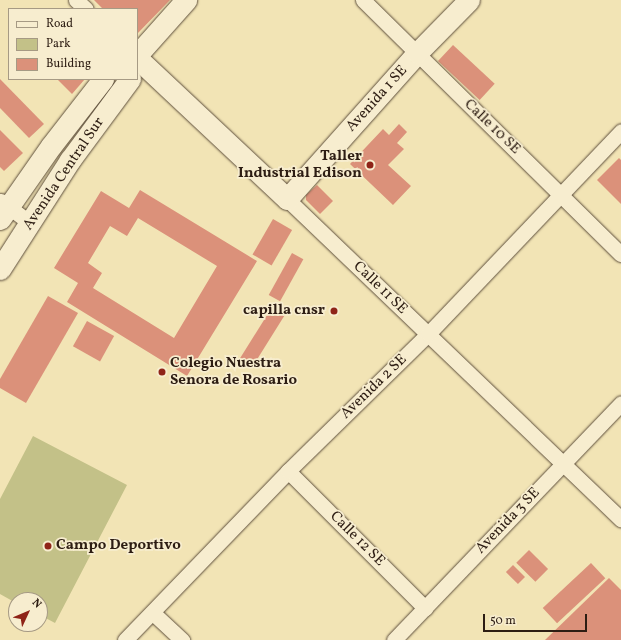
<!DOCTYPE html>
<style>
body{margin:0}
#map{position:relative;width:621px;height:640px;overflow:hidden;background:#f2e4b5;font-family:Vollkorn,serif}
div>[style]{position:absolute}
.green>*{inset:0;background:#c3c188}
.building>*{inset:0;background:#db917a;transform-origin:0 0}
.roads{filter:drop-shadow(0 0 1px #5e4f3c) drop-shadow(0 0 1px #5e4f3c)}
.street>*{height:15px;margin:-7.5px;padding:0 7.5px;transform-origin:7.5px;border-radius:7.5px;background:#f7edcf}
.secondary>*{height:21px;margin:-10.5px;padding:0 10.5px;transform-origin:10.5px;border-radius:10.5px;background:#f7edcf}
.dots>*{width:11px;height:11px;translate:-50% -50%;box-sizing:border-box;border:2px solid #f7edcf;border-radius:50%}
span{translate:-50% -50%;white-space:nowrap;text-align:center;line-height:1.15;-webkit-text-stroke:3.5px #f7edcf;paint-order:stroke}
.street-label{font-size:15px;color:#2d1d13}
.poi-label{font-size:15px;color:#2d1d13;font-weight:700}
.right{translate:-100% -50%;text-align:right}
.left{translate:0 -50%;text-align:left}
.legend{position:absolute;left:8px;top:8px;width:130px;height:72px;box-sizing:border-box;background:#f7edcf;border:1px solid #a69a84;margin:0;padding:5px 7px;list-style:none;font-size:12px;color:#2d1d13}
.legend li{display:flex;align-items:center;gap:8px;height:20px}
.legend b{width:20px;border:1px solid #a69a84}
.north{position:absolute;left:8px;top:592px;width:40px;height:40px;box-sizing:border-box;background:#f7edcf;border:1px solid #a69a84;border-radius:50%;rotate:46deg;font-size:11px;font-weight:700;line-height:16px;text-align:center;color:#2d1d13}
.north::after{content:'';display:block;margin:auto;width:14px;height:18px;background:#8f2418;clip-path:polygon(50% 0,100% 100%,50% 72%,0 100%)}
.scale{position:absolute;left:483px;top:614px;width:104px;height:18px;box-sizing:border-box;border:2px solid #2d1d13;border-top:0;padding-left:5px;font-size:12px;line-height:14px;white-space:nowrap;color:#2d1d13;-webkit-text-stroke:3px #f7edcf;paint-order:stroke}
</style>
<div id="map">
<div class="green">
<div style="clip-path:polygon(33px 436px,127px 485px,55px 623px,40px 615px,40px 600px,16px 600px,16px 603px,0 594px,0 499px)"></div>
</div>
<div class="building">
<div style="clip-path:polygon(94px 0,170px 0,137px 34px,137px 9px,103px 9px)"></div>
<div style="left:453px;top:45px;width:57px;height:22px;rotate:43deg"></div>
<div style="clip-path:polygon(0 79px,44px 124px,29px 138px,0 108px)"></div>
<div style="clip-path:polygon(57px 79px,85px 79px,72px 94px)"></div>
<div style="clip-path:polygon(399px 124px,407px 132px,397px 143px,404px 149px,388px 165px,411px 186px,393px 205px,350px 164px,383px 129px,389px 135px)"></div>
<div style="clip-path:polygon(0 130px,23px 153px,4px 171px,0 167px)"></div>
<div style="clip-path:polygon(619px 158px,621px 160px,621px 204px,597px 180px)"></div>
<div style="clip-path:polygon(317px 185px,333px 201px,320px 214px,306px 200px,306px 195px)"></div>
<div style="clip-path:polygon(evenodd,140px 190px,257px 261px,187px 376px,67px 302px,78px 283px,54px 268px,101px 191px,129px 208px,140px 190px,138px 218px,217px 266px,174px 338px,93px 288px,102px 273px,88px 263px,110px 226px,127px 236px,138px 218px)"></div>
<div style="left:273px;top:219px;width:22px;height:41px;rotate:30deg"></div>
<div style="left:292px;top:253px;width:13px;height:48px;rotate:29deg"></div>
<div style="clip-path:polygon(48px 296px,78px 313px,26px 403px,0 388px,0 379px)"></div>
<div style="left:274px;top:304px;width:15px;height:65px;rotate:32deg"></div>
<div style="left:87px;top:321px;width:31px;height:29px;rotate:29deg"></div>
<div style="left:529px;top:550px;width:27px;height:18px;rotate:45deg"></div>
<div style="left:591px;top:563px;width:21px;height:66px;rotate:47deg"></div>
<div style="left:513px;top:565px;width:17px;height:10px;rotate:45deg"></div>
<div style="clip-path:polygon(609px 578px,621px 590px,621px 640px,545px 640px)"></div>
</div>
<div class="roads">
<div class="street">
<div style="left:76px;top:0;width:13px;rotate:42deg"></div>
<div style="left:363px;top:0;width:362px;rotate:44.6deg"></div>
<div style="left:287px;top:199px;width:463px;rotate:43.8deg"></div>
<div style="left:1px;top:201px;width:36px;rotate:37deg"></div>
<div style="left:288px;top:471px;width:194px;rotate:45deg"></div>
<div style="left:153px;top:613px;width:40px;rotate:43deg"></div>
<div style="left:125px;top:640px;width:235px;rotate:-46deg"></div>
<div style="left:288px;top:471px;width:196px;rotate:-44.4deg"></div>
<div style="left:428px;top:334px;width:280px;rotate:-46.4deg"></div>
<div style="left:394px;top:640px;width:328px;rotate:-46.2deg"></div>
</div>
<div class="secondary">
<div style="left:137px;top:55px;width:74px;rotate:-48.3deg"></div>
<div style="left:137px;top:58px;width:206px;rotate:43.2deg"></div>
<div style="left:287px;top:199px;width:195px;rotate:-48.3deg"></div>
<div style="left:417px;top:53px;width:74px;rotate:-45.5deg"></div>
<div style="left:0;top:219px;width:89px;rotate:-55.1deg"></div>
<div style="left:51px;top:146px;width:85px;rotate:-52.2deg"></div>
<div style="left:0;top:269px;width:130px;rotate:-57.3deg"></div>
<div style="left:70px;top:160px;width:101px;rotate:-53.5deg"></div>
</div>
</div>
<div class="dots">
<div style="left:370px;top:165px;background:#8f2418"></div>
<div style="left:334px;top:311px;background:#8f2418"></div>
<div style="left:162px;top:372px;background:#8f2418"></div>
<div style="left:48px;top:546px;background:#8f2418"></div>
</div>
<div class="street-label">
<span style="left:377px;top:99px;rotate:-48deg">Avenida 1 SE</span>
<span style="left:492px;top:127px;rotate:44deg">Calle 10 SE</span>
<span style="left:64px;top:174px;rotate:-56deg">Avenida Central Sur</span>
<span style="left:380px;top:288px;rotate:44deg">Calle 11 SE</span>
<span style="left:374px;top:387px;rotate:-44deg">Avenida 2 SE</span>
<span style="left:508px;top:521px;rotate:-46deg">Avenida 3 SE</span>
<span style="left:357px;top:539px;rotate:45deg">Calle 12 SE</span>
</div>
<div class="poi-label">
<span class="right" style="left:362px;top:165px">Taller<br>Industrial Edison</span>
<span class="right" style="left:325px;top:311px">capilla cnsr</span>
<span class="left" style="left:170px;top:372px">Colegio Nuestra<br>Senora de Rosario</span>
<span class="left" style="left:56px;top:546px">Campo Deportivo</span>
</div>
<ul class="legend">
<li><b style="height:5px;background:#f7edcf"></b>Road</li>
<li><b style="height:11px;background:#c3c188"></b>Park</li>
<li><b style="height:11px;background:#db917a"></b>Building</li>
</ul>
<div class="north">N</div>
<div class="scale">50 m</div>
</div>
